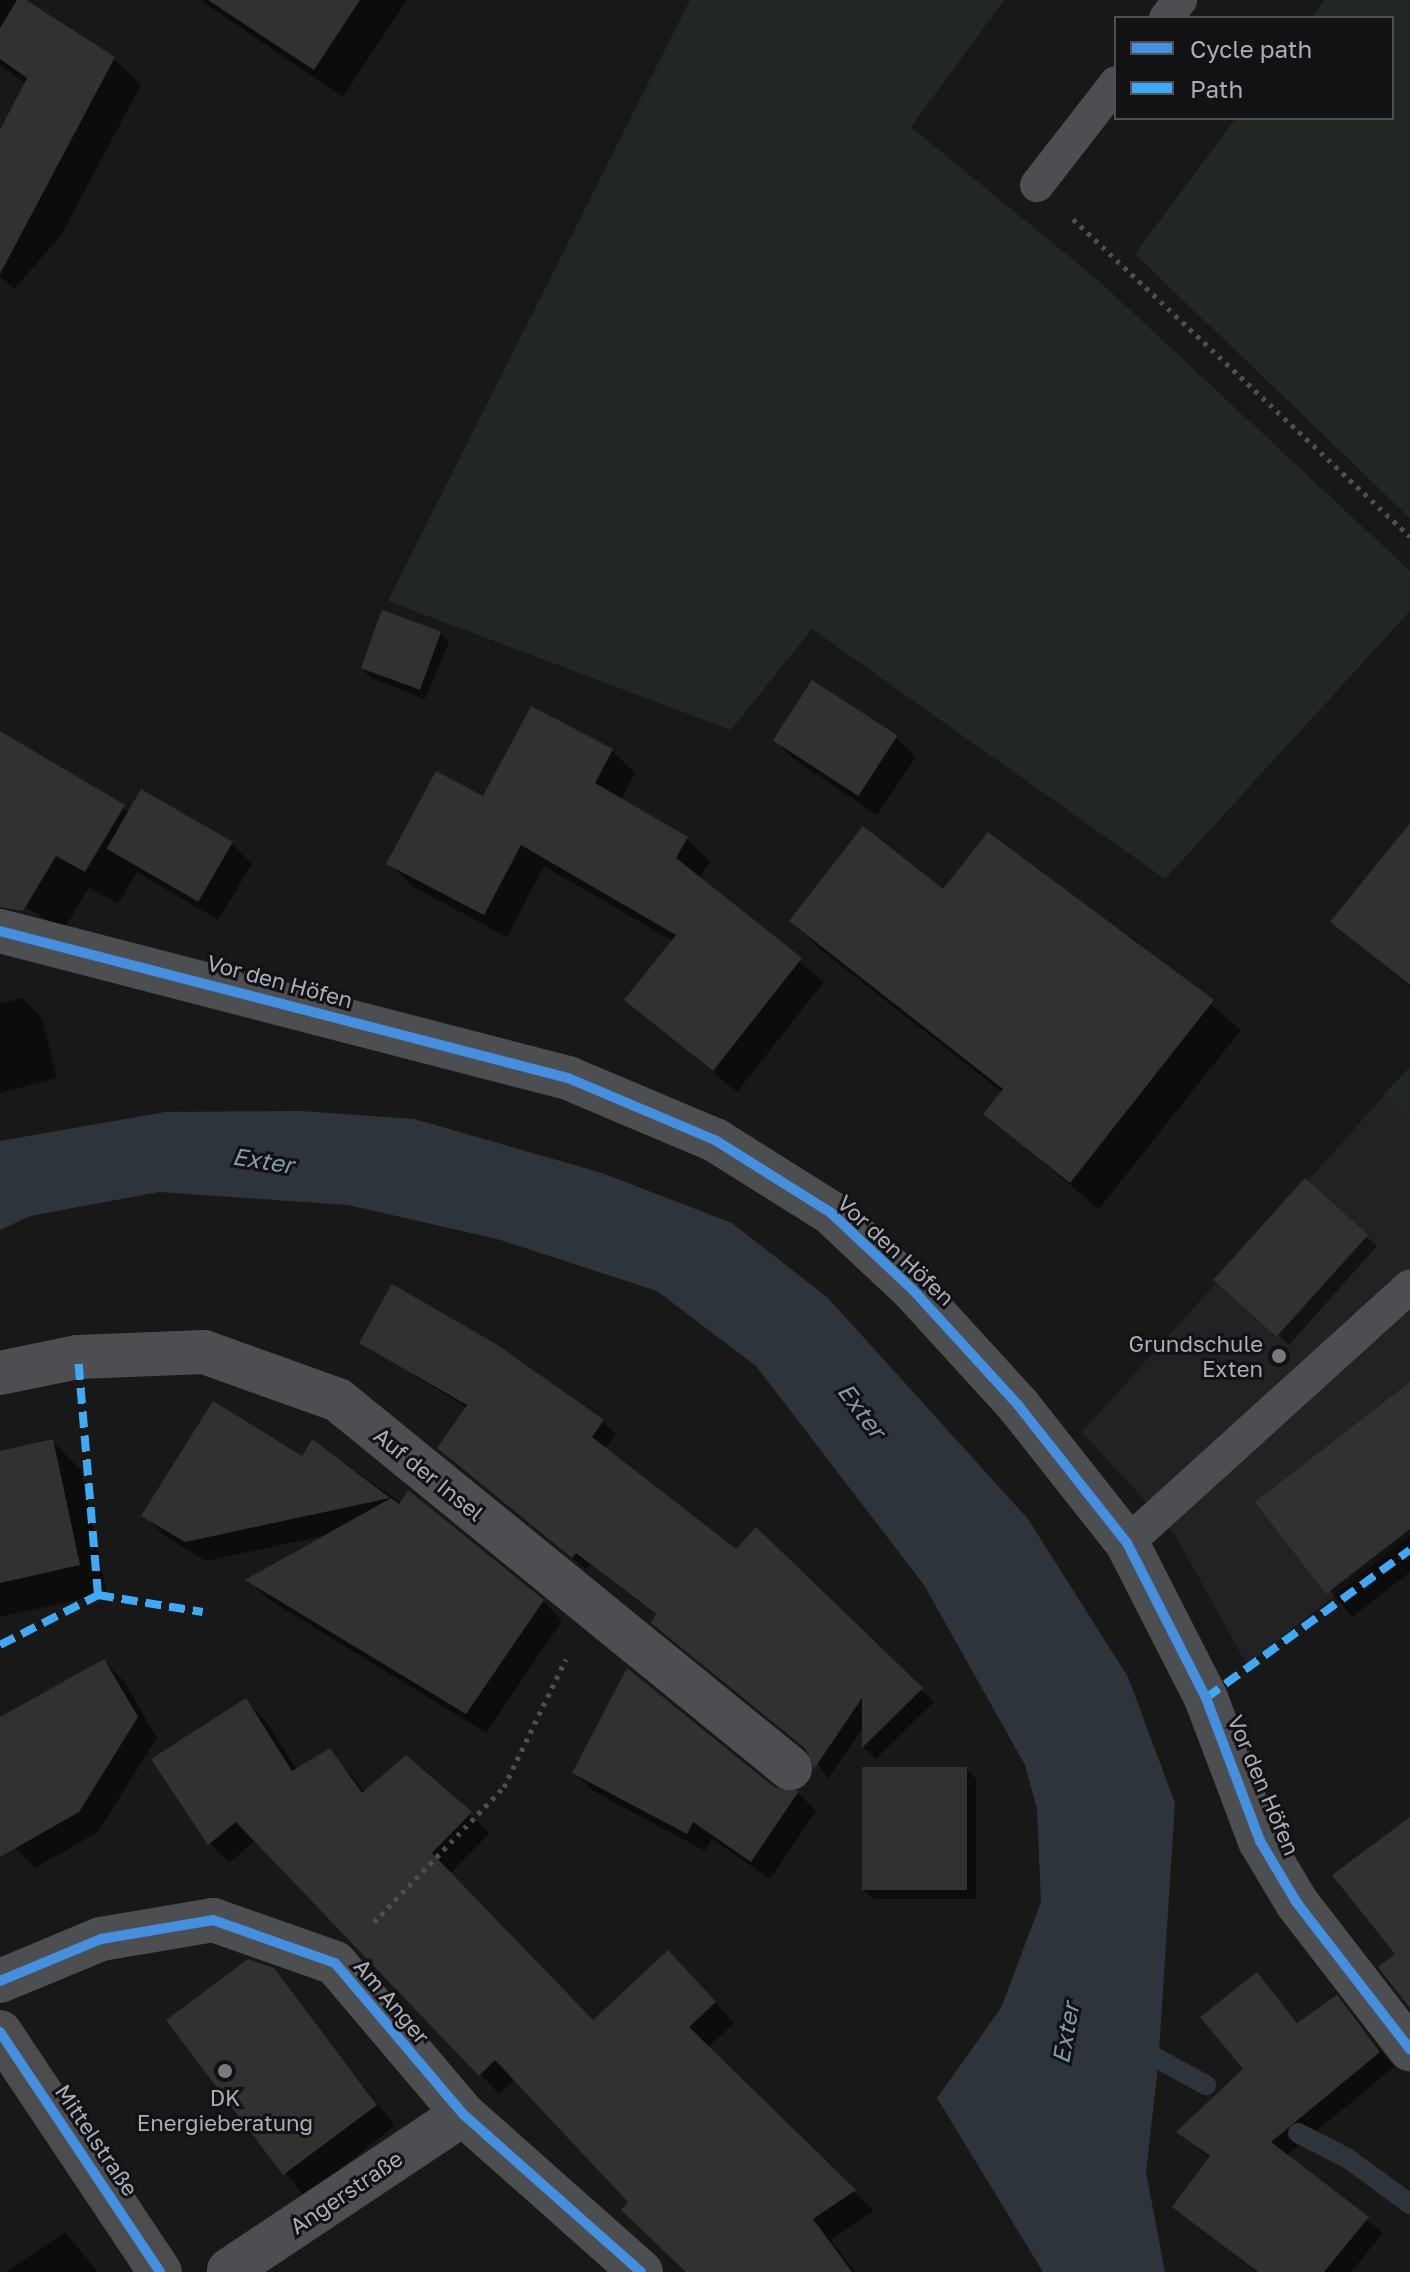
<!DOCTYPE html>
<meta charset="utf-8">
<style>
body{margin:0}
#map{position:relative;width:1410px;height:2272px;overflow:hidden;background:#181818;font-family:"Golos Text",sans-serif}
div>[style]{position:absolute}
.built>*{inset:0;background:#222224}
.green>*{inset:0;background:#212722}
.water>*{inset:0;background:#2e343b}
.shadow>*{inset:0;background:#0007;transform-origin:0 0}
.stream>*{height:20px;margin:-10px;padding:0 10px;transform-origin:10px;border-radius:10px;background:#2e343b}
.building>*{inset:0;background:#313132;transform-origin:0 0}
.path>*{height:5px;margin-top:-2.5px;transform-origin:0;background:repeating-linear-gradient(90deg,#4e4f52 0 4px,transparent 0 10px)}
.lane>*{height:34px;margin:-17px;padding:0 17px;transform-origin:17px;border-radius:17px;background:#4d4e51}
.street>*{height:44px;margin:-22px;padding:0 22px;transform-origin:22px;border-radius:22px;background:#4d4e51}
.secondary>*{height:44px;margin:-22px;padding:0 22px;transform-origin:22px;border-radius:22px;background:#4c4c4f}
.quiet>*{height:8px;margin-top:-4px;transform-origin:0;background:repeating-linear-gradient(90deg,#3fa9f5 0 16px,transparent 0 24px)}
.cycleway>*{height:10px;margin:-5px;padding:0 5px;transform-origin:5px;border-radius:5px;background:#468fdf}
.dots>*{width:22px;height:22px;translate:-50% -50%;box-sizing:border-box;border:4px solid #121214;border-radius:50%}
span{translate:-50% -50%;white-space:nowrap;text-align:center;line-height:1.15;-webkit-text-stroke:6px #121214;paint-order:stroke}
.street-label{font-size:22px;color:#abaeb8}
.poi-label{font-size:22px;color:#abaeb8}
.right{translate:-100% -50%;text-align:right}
.water-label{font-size:24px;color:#859ab0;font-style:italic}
.legend{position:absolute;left:1114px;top:16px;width:280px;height:104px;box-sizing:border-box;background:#121214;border:2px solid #4f5056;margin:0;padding:10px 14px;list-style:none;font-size:24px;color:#abaeb8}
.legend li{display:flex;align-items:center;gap:16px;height:40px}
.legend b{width:40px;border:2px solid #4f5056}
</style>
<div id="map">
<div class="built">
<div style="clip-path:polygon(1410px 1067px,1410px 1535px,1247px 1665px,1174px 1533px,1082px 1432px)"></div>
</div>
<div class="green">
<div style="clip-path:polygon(690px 0,1004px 0,911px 127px,1099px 281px,1410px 571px,1410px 611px,1165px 879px,812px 629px,731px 730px,388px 601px)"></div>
<div style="clip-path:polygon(1324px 0,1410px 0,1410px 518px,1135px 254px,1236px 118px,1392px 118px,1392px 18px,1311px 18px)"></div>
<div style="clip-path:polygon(1410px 1067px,1410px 1120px,1384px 1094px)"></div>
</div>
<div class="water">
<div style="clip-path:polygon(301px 1111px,414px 1119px,602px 1173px,732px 1223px,828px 1298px,1028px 1519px,1128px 1677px,1175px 1803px,1158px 2067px,1146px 2172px,1165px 2272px,1043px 2272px,937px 2098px,1001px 2008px,1041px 1902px,1037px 1809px,1025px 1765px,924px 1585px,756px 1366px,657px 1291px,497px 1239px,348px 1205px,159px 1192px,30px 1216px,0 1230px,0 1141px,165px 1112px)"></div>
</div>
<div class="shadow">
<div style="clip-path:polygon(0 0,22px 0,114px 59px,141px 85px,60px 237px,14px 289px,0 276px,0 134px,26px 84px,0 65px)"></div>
<div style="clip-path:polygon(200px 0,407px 0,343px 97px)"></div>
<div style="clip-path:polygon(440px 632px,449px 642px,425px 699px,370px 677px,360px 667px)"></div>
<div style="clip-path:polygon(532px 709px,612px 751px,635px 773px,621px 800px,687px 839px,710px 861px,699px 879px,824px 982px,737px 1092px,626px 1000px,673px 941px,544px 866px,507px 937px,412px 886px,389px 863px,484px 799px)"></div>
<div style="clip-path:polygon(0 733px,130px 812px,142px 792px,232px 844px,252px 864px,218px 920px,137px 872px,118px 904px,89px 887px,64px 930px,0 892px)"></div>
<div style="clip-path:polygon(896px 737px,916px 757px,877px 815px,794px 759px,774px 740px)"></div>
<div style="clip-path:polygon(1410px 827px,1410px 987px,1333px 922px)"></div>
<div style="clip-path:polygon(791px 921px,1125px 941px,1129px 935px,1241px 1030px,1099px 1209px,985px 1114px,1003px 1093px,820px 949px)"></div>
<div style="clip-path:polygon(22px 998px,42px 1018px,57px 1078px,0 1093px,0 1004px)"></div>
<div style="clip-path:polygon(1305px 1181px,1377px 1246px,1289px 1345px,1227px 1290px)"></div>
<div style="clip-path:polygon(361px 1342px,495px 1346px,603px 1422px,616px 1434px,605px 1449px,737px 1551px,756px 1530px,934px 1702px,876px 1759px,864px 1748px,864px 1726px,828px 1779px,809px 1751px,657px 1616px,590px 1564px,586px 1569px,452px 1461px,440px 1448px,467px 1408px)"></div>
<div style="clip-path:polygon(1410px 1384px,1410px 1572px,1352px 1617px,1258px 1503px)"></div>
<div style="clip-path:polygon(53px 1441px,81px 1470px,107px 1593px,0 1617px,0 1453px)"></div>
<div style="clip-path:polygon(313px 1442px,543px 1601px,562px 1621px,486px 1733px,268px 1599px,249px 1580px,327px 1535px,206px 1561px,163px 1535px,144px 1515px,303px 1459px)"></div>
<div style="clip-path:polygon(104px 1661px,124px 1681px,157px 1738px,98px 1832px,35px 1868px,15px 1848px,0 1821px,0 1720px)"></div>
<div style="clip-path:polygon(246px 1701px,265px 1720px,297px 1770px,330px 1750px,366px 1793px,470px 1814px,490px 1833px,450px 1874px,594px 2023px,687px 1972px,734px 2023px,707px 2048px,874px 2211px,831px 2240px,855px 2272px,688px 2272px,631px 2202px,515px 2079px,499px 2094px,256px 1840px,229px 1863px,210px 1843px)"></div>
<div style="clip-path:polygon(967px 1769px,976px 1779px,976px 1899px,873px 1899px,863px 1889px)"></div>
<div style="clip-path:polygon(574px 1773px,798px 1793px,816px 1811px,770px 1879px,712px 1839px,705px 1851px,593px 1791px)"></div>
<div style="left:273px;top:1970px;width:198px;height:115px;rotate:52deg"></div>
<div style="clip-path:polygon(1257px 1975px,1299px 2024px,1337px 1998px,1394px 2067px,1286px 2156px,1383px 2233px,1351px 2272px,1256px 2272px,1175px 2207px,1211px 2159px,1179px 2132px,1245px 2069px)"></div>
<div style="clip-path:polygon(65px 2232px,98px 2272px,5px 2272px)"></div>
</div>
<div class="stream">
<div style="left:1136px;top:2047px;width:80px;rotate:28.5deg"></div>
<div style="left:1298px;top:2133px;width:55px;rotate:27deg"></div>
<div style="left:1347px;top:2158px;width:78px;rotate:36.1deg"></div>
</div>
<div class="building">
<div style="clip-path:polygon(17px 0,26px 0,115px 57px,0 274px,0 130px,27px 78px,0 59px,0 28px)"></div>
<div style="clip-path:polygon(208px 0,360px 0,314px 70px)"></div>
<div style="left:382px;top:610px;width:63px;height:62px;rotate:20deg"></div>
<div style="left:812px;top:680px;width:102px;height:72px;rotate:33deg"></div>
<div style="clip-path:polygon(531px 706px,613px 749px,595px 783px,688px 837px,676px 858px,802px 958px,713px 1071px,624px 1000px,676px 935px,521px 845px,484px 915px,386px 864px,436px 771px,483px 796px)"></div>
<div style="clip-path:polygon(0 731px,125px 805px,85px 872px,56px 856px,23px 911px,0 907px)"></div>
<div style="left:141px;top:789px;width:106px;height:69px;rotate:30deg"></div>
<div style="clip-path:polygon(1410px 823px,1410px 985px,1330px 922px)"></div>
<div style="clip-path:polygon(863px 826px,943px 889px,988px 832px,1214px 1000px,1070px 1183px,983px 1114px,1003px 1089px,789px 921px)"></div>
<div style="left:1305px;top:1178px;width:85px;height:137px;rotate:42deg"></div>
<div style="clip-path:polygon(392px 1284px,496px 1344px,604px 1420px,592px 1437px,736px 1549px,756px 1527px,923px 1688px,862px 1748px,862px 1698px,814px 1769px,806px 1749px,651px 1623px,656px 1614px,576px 1553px,572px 1558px,437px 1448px,467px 1405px,359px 1343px)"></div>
<div style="clip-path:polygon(1410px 1382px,1410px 1529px,1326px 1594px,1255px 1502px)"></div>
<div style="clip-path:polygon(213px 1401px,302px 1456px,312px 1439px,390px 1498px,185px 1542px,141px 1516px)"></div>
<div style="clip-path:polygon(53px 1439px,80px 1565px,0 1583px,0 1451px)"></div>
<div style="clip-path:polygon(408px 1490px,544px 1600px,466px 1714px,245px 1580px,391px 1498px,399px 1504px)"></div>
<div style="clip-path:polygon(104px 1659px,138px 1717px,79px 1812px,0 1857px,0 1717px)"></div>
<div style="clip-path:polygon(627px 1668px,774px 1787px,799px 1791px,751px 1862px,693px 1822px,687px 1834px,572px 1773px)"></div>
<div style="clip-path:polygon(246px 1698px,292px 1771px,330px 1748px,362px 1793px,406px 1755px,472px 1812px,432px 1853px,593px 2020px,668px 1950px,716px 2002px,689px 2027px,856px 2190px,813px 2219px,852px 2272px,686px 2272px,621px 2210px,628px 2202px,495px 2060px,479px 2076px,236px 1822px,208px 1845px,151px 1759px)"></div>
<div style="left:862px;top:1767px;width:105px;height:123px"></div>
<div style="clip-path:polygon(1410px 1817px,1410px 2008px,1378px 1967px,1395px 1954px,1332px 1875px)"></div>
<div style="clip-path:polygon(248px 1959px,274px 1968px,377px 2105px,283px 2175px,166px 2020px)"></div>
<div style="clip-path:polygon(1257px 1972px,1297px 2023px,1337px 1995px,1380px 2052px,1271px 2142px,1369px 2217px,1324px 2272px,1258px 2272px,1172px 2207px,1210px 2156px,1176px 2132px,1243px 2069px,1200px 2017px)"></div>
</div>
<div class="path">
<div style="left:1073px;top:219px;width:463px;rotate:43.3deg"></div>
<div style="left:374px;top:1922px;width:187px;rotate:-46.1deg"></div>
<div style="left:504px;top:1787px;width:142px;rotate:-64.2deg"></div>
</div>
<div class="lane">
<div style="left:1166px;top:18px;width:23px;rotate:-52deg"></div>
<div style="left:1037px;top:185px;width:129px;rotate:-52.2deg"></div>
<div style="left:1127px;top:1543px;width:382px;rotate:-42.2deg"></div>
</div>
<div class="street">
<div style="left:0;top:931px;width:587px;rotate:14.51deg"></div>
<div style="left:568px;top:1078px;width:160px;rotate:22.9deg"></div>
<div style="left:715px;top:1140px;width:136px;rotate:32.1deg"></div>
<div style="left:830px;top:1212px;width:114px;rotate:43.2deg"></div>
<div style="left:913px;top:1290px;width:156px;rotate:47.6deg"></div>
<div style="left:1018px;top:1405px;width:176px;rotate:51.7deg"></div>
<div style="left:1127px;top:1543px;width:174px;rotate:63deg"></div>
<div style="left:1206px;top:1698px;width:153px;rotate:69.3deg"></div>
<div style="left:1260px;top:1841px;width:72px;rotate:59.2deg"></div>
<div style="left:1297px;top:1903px;width:185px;rotate:52.3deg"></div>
<div style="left:0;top:1373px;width:80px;rotate:-11.6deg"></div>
<div style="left:78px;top:1357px;width:126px;rotate:-2.3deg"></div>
<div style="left:204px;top:1352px;width:142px;rotate:19.7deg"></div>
<div style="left:338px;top:1400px;width:583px;rotate:39.15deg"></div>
<div style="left:0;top:1981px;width:109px;rotate:-22.6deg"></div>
<div style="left:101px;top:1939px;width:114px;rotate:-9.6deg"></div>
<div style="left:213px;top:1920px;width:129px;rotate:19.4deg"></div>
<div style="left:335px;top:1963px;width:198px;rotate:49.7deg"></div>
<div style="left:463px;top:2114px;width:238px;rotate:41.6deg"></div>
<div style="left:229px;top:2270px;width:281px;rotate:-33.7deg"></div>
</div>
<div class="secondary">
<div style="left:0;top:2032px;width:288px;rotate:56.3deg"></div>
</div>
<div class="quiet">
<div style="left:98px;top:1595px;width:106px;rotate:9.2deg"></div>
<div style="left:0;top:1645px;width:110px;rotate:-27deg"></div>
<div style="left:98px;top:1595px;width:239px;rotate:-94.8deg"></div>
<div style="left:1206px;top:1698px;width:252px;rotate:-36deg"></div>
</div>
<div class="cycleway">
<div style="left:0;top:931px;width:587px;rotate:14.51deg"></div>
<div style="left:568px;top:1078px;width:160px;rotate:22.9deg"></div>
<div style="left:715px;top:1140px;width:136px;rotate:32.1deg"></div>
<div style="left:830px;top:1212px;width:114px;rotate:43.2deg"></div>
<div style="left:913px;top:1290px;width:156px;rotate:47.6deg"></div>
<div style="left:1018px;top:1405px;width:176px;rotate:51.7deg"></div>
<div style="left:1127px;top:1543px;width:174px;rotate:63deg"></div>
<div style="left:1206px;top:1698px;width:153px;rotate:69.3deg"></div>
<div style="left:1260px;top:1841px;width:72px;rotate:59.2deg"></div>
<div style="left:1297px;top:1903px;width:185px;rotate:52.3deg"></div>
<div style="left:0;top:1981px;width:109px;rotate:-22.6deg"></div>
<div style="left:101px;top:1939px;width:114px;rotate:-9.6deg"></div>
<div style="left:213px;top:1920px;width:129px;rotate:19.4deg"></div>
<div style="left:335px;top:1963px;width:198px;rotate:49.7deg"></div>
<div style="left:463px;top:2114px;width:238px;rotate:41.6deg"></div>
<div style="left:0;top:2032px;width:288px;rotate:56.3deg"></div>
</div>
<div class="dots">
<div style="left:1279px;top:1356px;background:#787a80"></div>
<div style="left:225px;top:2071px;background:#787a80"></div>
</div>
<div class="street-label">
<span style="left:280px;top:981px;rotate:15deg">Vor den Höfen</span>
<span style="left:896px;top:1250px;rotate:43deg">Vor den Höfen</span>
<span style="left:429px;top:1474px;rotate:39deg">Auf der Insel</span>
<span style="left:1264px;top:1785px;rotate:67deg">Vor den Höfen</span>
<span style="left:392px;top:2001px;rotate:50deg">Am Anger</span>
<span style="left:97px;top:2140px;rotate:56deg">Mittelstraße</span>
<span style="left:346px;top:2192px;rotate:-34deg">Angerstraße</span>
</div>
<div class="poi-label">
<span class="right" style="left:1263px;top:1356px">Grundschule<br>Exten</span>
<span style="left:225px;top:2110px">DK<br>Energieberatung</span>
</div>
<div class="water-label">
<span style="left:263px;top:1160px;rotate:9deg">Exter</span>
<span style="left:862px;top:1410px;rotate:53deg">Exter</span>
<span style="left:1065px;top:2033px;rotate:-80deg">Exter</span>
</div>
<ul class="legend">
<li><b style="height:10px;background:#468fdf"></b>Cycle path</li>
<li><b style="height:10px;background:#3fa9f5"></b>Path</li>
</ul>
</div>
